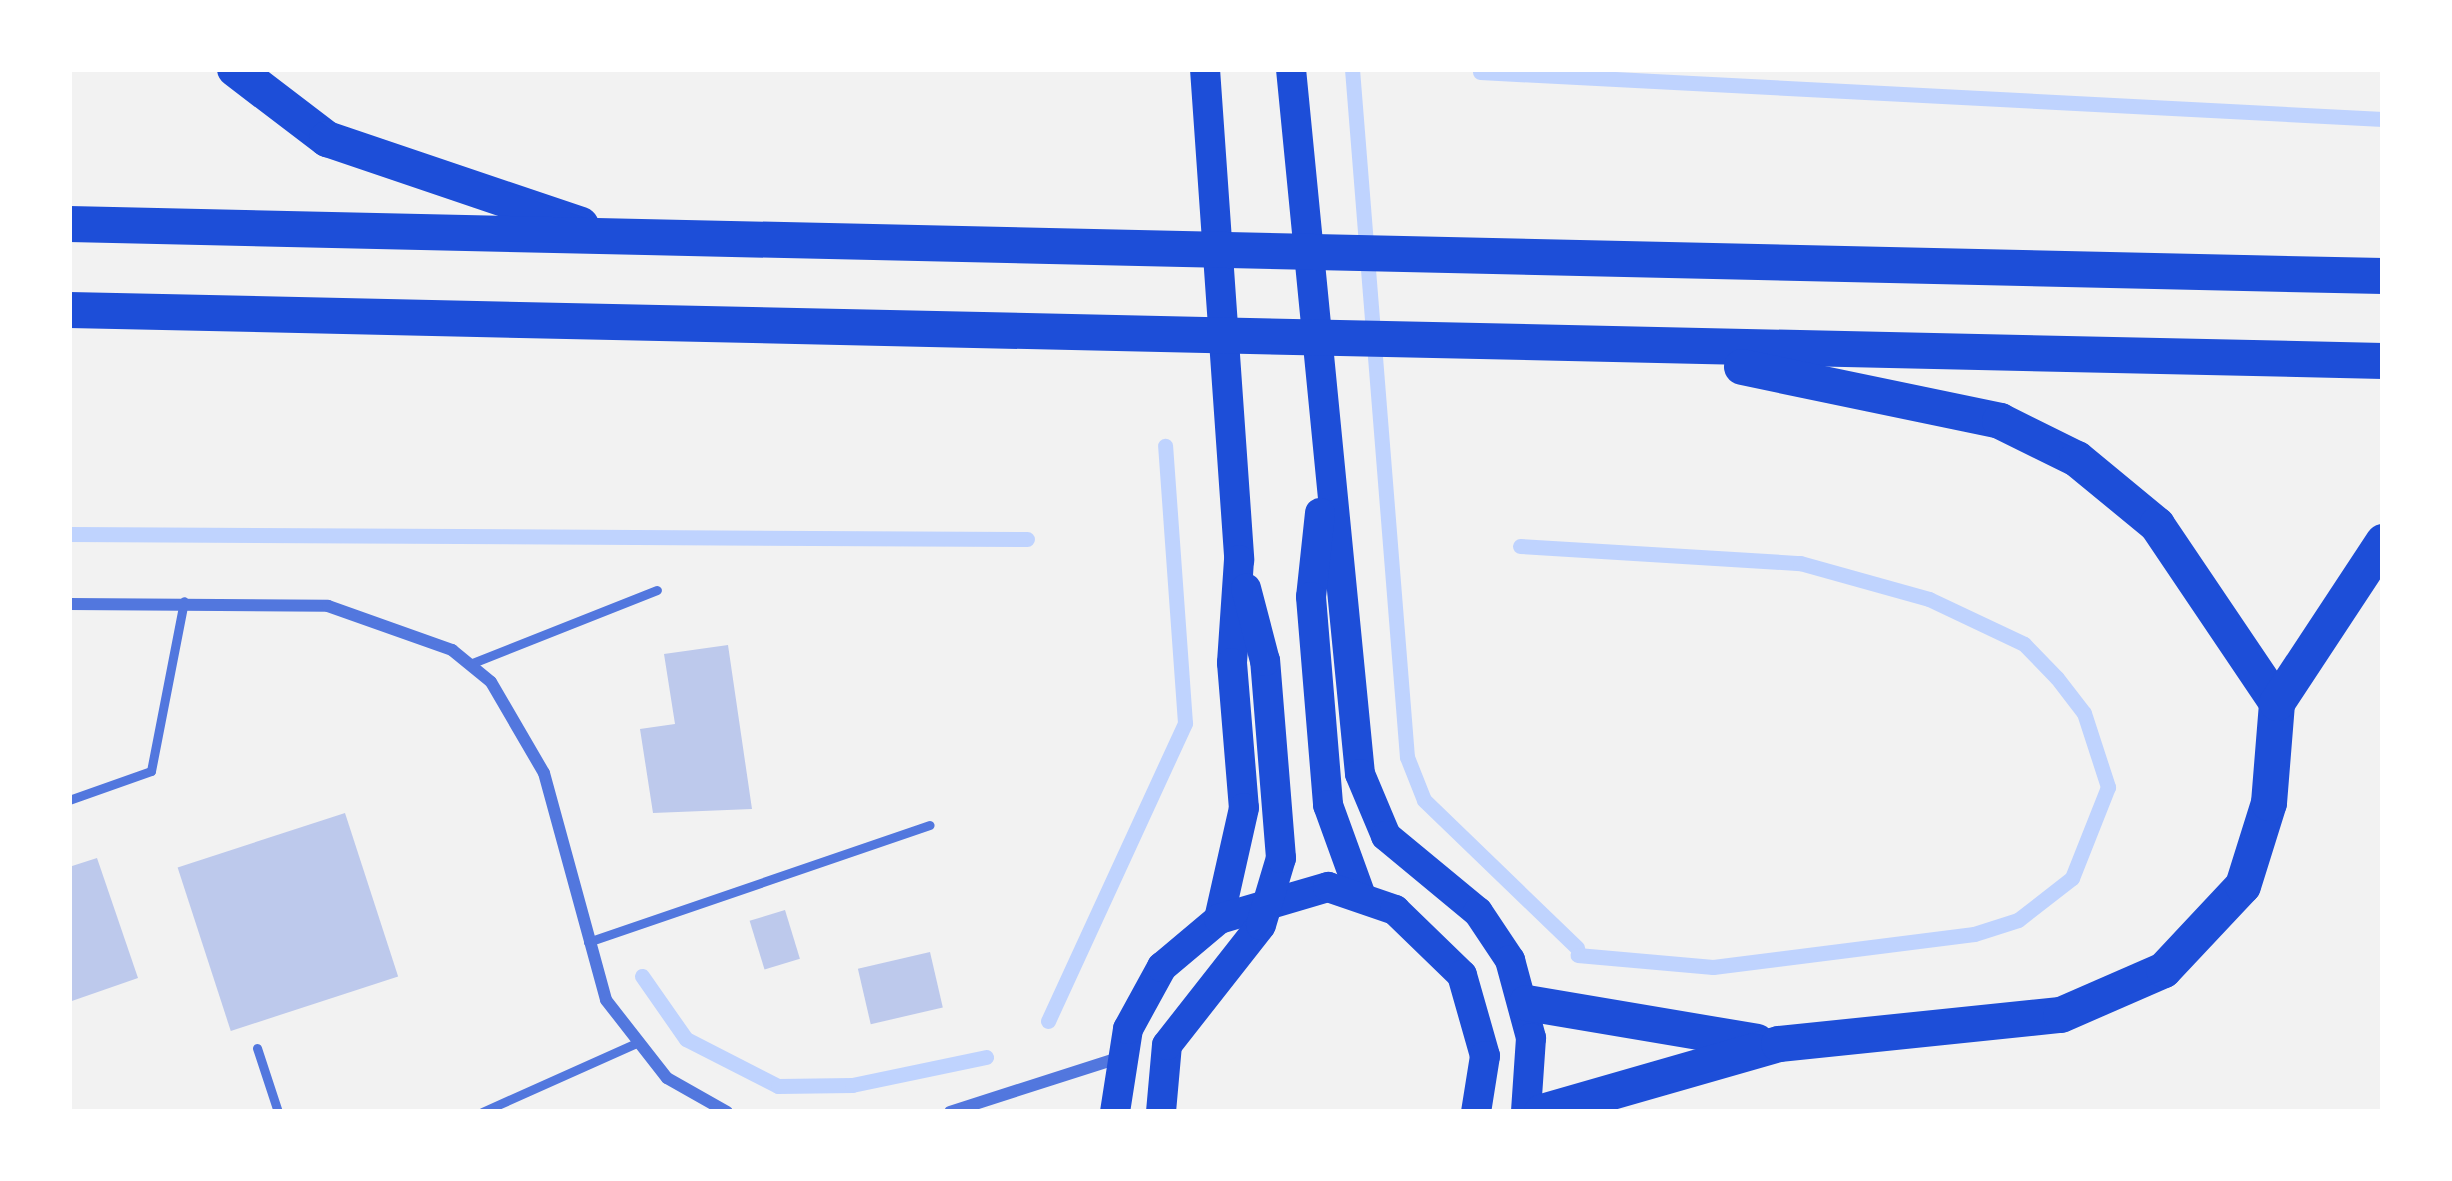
<!DOCTYPE html>
<style>
body{margin:0}
#map{position:relative;width:2452px;height:1181px;overflow:hidden;background:#f2f2f2;font-family:Spectral,serif}
div>[style]{position:absolute}
.stream>*{height:15px;margin:-7.5px;padding:0 7.5px;transform-origin:7.5px;border-radius:7.5px;background:#bfd3fe}
.building>*{inset:0;background:#bdc9ec;transform-origin:0 0}
.service>*{height:9px;margin:-4.5px;padding:0 4.5px;transform-origin:4.5px;border-radius:4.5px;background:#5277de}
.minor>*{height:12px;margin:-6px;padding:0 6px;transform-origin:6px;border-radius:6px;background:#5277de}
.primary>*{height:30px;margin:-15px;padding:0 15px;transform-origin:15px;border-radius:15px;background:#1d4ed8}
.motorway>*{height:36px;margin:-18px;padding:0 18px;transform-origin:18px;border-radius:18px;background:#1d4ed8}
span{translate:-50% -50%;white-space:nowrap;text-align:center;line-height:1.15;-webkit-text-stroke:9px #fff;paint-order:stroke}
.frame{position:absolute;inset:0;border:72px solid #fff;pointer-events:none}
</style>
<div id="map">
<div class="stream">
<div style="left:1352px;top:69px;width:690px;rotate:85.43deg"></div>
<div style="left:1407px;top:757px;width:46px;rotate:68.4deg"></div>
<div style="left:1424px;top:800px;width:213px;rotate:44deg"></div>
<div style="left:1480px;top:72px;width:904px;rotate:2.98deg"></div>
<div style="left:69px;top:534px;width:958px;rotate:0.3deg"></div>
<div style="left:1520px;top:546px;width:281px;rotate:3.5deg"></div>
<div style="left:1800px;top:563px;width:134px;rotate:15.6deg"></div>
<div style="left:1929px;top:599px;width:105px;rotate:25.3deg"></div>
<div style="left:2024px;top:644px;width:47px;rotate:45.9deg"></div>
<div style="left:2057px;top:678px;width:44px;rotate:52.4deg"></div>
<div style="left:2084px;top:713px;width:78px;rotate:72deg"></div>
<div style="left:2108px;top:787px;width:98px;rotate:111.6deg"></div>
<div style="left:2072px;top:878px;width:68px;rotate:142.1deg"></div>
<div style="left:2018px;top:920px;width:46px;rotate:162.3deg"></div>
<div style="left:1974px;top:934px;width:263px;rotate:172.8deg"></div>
<div style="left:1713px;top:967px;width:136px;rotate:-174.9deg"></div>
<div style="left:642px;top:976px;width:77px;rotate:55.1deg"></div>
<div style="left:686px;top:1039px;width:103px;rotate:27.1deg"></div>
<div style="left:778px;top:1086px;width:74px;rotate:-0.8deg"></div>
<div style="left:852px;top:1085px;width:137px;rotate:-11.8deg"></div>
<div style="left:1048px;top:1021px;width:328px;rotate:-65.3deg"></div>
<div style="left:1185px;top:723px;width:278px;rotate:-94.1deg"></div>
</div>
<div class="building">
<div style="clip-path:polygon(728px 645px,752px 809px,653px 813px,640px 729px,675px 724px,664px 654px)"></div>
<div style="left:345px;top:813px;width:172px;height:176px;rotate:72deg"></div>
<div style="clip-path:polygon(97px 858px,138px 978px,69px 1002px,69px 867px)"></div>
<div style="left:785px;top:910px;width:51px;height:37px;rotate:73deg"></div>
<div style="left:930px;top:952px;width:57px;height:74px;rotate:77deg"></div>
</div>
<div class="service">
<div style="left:470px;top:664px;width:201px;rotate:-21.6deg"></div>
<div style="left:69px;top:800px;width:87px;rotate:-19.5deg"></div>
<div style="left:151px;top:771px;width:173px;rotate:-79deg"></div>
<div style="left:588px;top:942px;width:361px;rotate:-18.9deg"></div>
<div style="left:257px;top:1048px;width:67px;rotate:71.8deg"></div>
<div style="left:482px;top:1112px;width:167px;rotate:-24.1deg"></div>
</div>
<div class="minor">
<div style="left:69px;top:604px;width:259px;rotate:0.4deg"></div>
<div style="left:328px;top:606px;width:132px;rotate:19.5deg"></div>
<div style="left:452px;top:650px;width:50px;rotate:39.4deg"></div>
<div style="left:491px;top:682px;width:105px;rotate:59.8deg"></div>
<div style="left:544px;top:773px;width:235px;rotate:74.7deg"></div>
<div style="left:606px;top:1000px;width:99px;rotate:52deg"></div>
<div style="left:667px;top:1078px;width:69px;rotate:29.5deg"></div>
<div style="left:950px;top:1112px;width:176px;rotate:-17.8deg"></div>
</div>
<div class="primary">
<div style="left:1205px;top:69px;width:492px;rotate:86deg"></div>
<div style="left:1239px;top:560px;width:103px;rotate:93.9deg"></div>
<div style="left:1232px;top:663px;width:145px;rotate:85.3deg"></div>
<div style="left:1244px;top:808px;width:114px;rotate:102.7deg"></div>
<div style="left:1291px;top:69px;width:708px;rotate:84.41deg"></div>
<div style="left:1360px;top:774px;width:67px;rotate:67.2deg"></div>
<div style="left:1386px;top:836px;width:119px;rotate:39.6deg"></div>
<div style="left:1478px;top:912px;width:58px;rotate:56.3deg"></div>
<div style="left:1510px;top:960px;width:81px;rotate:74.9deg"></div>
<div style="left:1531px;top:1038px;width:74px;rotate:93.9deg"></div>
<div style="left:1320px;top:513px;width:84px;rotate:96.1deg"></div>
<div style="left:1311px;top:597px;width:209px;rotate:85.3deg"></div>
<div style="left:1328px;top:805px;width:97px;rotate:70.1deg"></div>
<div style="left:1115px;top:1112px;width:84px;rotate:-81.1deg"></div>
<div style="left:1128px;top:1029px;width:71px;rotate:-61.3deg"></div>
<div style="left:1162px;top:967px;width:75px;rotate:-40.1deg"></div>
<div style="left:1219px;top:919px;width:114px;rotate:-16.4deg"></div>
<div style="left:1328px;top:887px;width:71px;rotate:18.9deg"></div>
<div style="left:1395px;top:910px;width:93px;rotate:44.1deg"></div>
<div style="left:1462px;top:975px;width:84px;rotate:74.1deg"></div>
<div style="left:1485px;top:1056px;width:57px;rotate:99.1deg"></div>
<div style="left:1161px;top:1112px;width:67px;rotate:-84.9deg"></div>
<div style="left:1167px;top:1045px;width:152px;rotate:-51.9deg"></div>
<div style="left:1261px;top:925px;width:70px;rotate:-73.4deg"></div>
<div style="left:1281px;top:858px;width:198px;rotate:-94.6deg"></div>
<div style="left:1265px;top:661px;width:75px;rotate:-104.6deg"></div>
</div>
<div class="motorway">
<div style="left:235px;top:69px;width:116px;rotate:37.3deg"></div>
<div style="left:327px;top:139px;width:268px;rotate:18.7deg"></div>
<div style="left:69px;top:224px;width:2315px;rotate:1.29deg"></div>
<div style="left:69px;top:310px;width:2315px;rotate:1.26deg"></div>
<div style="left:1742px;top:367px;width:264px;rotate:11.8deg"></div>
<div style="left:2000px;top:421px;width:86px;rotate:26.3deg"></div>
<div style="left:2077px;top:459px;width:104px;rotate:39.5deg"></div>
<div style="left:2157px;top:525px;width:215px;rotate:56deg"></div>
<div style="left:1527px;top:1003px;width:233px;rotate:9.6deg"></div>
<div style="left:1542px;top:1112px;width:247px;rotate:-16deg"></div>
<div style="left:1779px;top:1044px;width:283px;rotate:-5.9deg"></div>
<div style="left:2061px;top:1015px;width:112px;rotate:-23.6deg"></div>
<div style="left:2164px;top:970px;width:115px;rotate:-46.8deg"></div>
<div style="left:2243px;top:886px;width:87px;rotate:-72.6deg"></div>
<div style="left:2269px;top:803px;width:100px;rotate:-85.4deg"></div>
<div style="left:2277px;top:703px;width:193px;rotate:-56.6deg"></div>
</div>
<div class="frame"></div>
</div>
